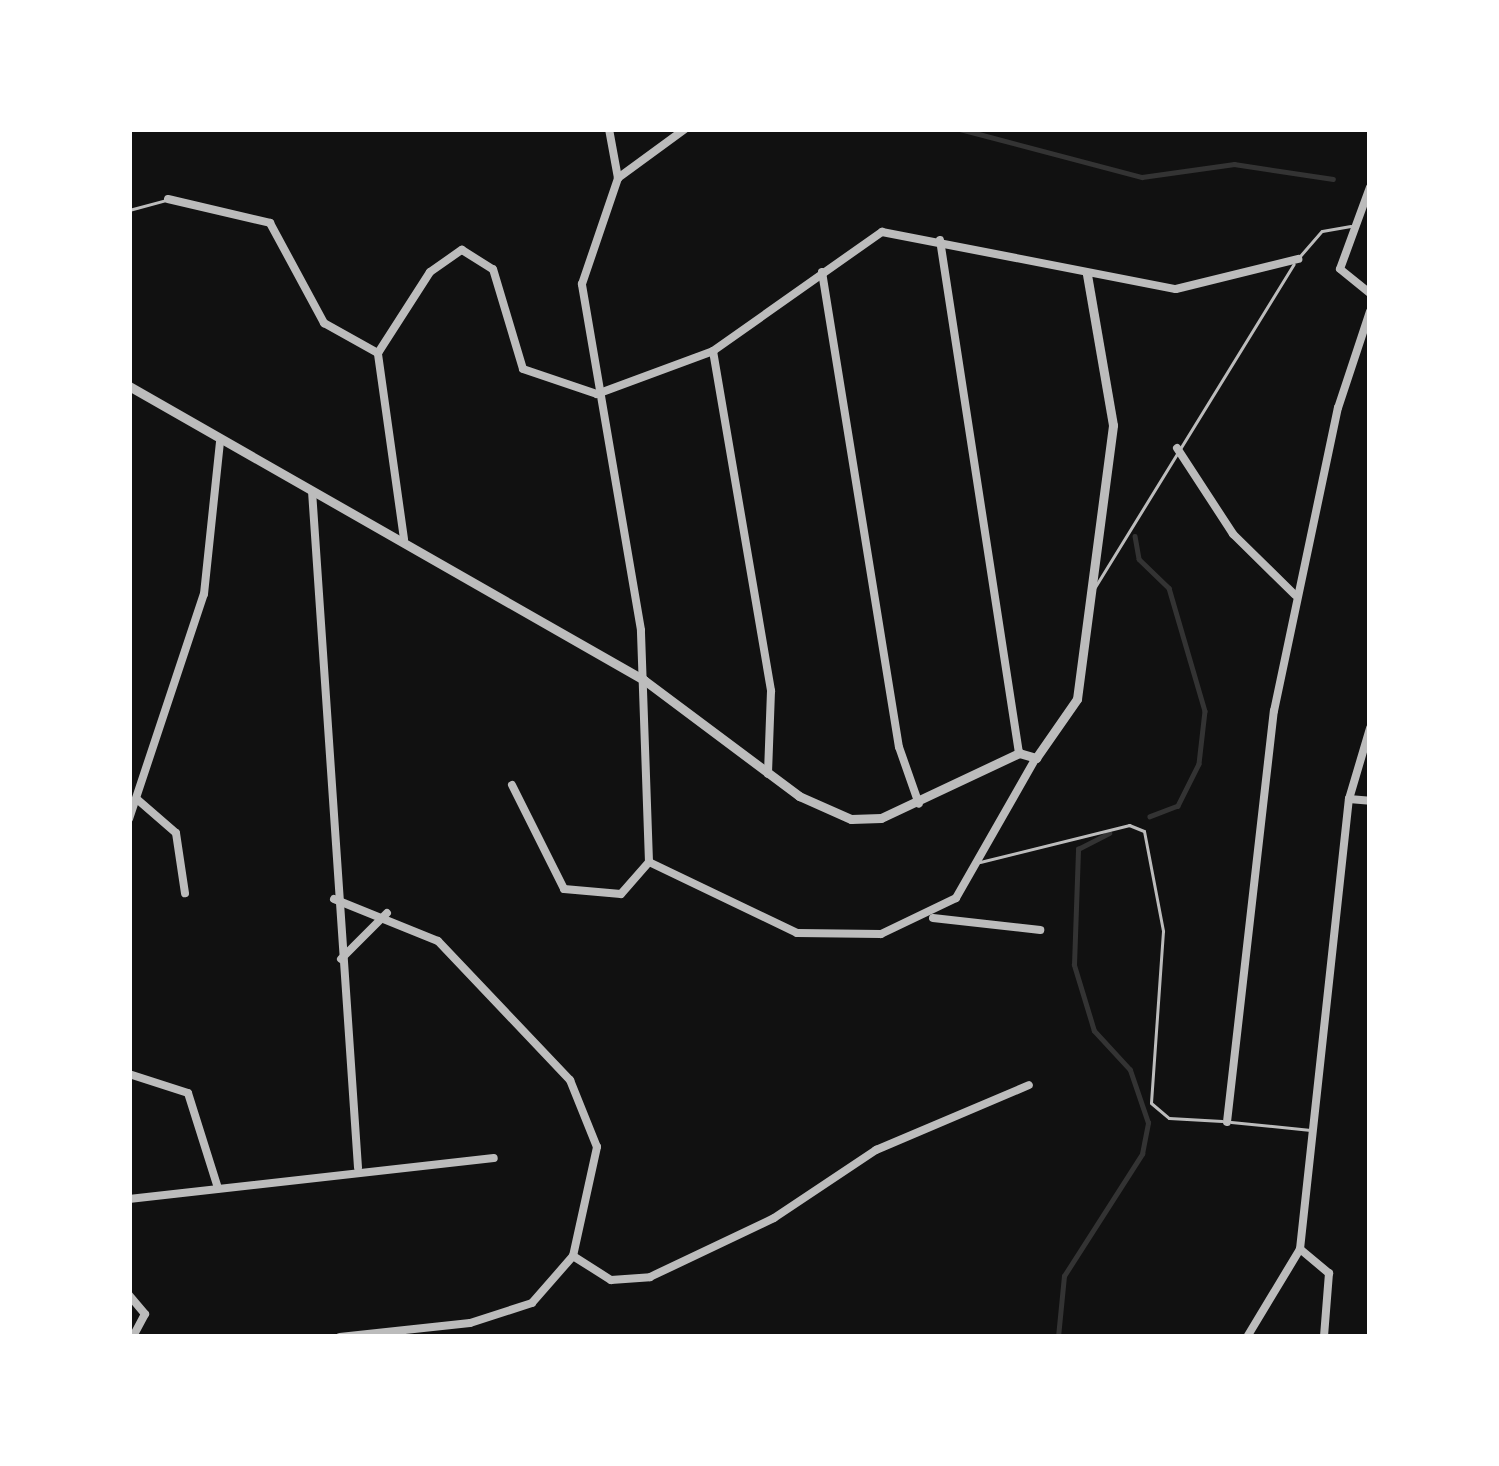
<!DOCTYPE html>
<style>
body{margin:0}
#map{position:relative;width:1499px;height:1466px;overflow:hidden;background:#111;font-family:"Nunito Sans",sans-serif}
div>[style]{position:absolute}
.stream>*{height:4.5px;margin:-2.25px;padding:0 2.25px;transform-origin:2.25px;border-radius:2.25px;background:#333}
.service>*{height:3px;margin:-1.5px;padding:0 1.5px;transform-origin:1.5px;border-radius:1.5px;background:#bcbcbc}
.minor>*{height:8px;margin:-4px;padding:0 4px;transform-origin:4px;border-radius:4px;background:#bcbcbc}
.tertiary>*{height:9px;margin:-4.5px;padding:0 4.5px;transform-origin:4.5px;border-radius:4.5px;background:#bcbcbc}
span{translate:-50% -50%;white-space:nowrap;text-align:center;line-height:1.15;-webkit-text-stroke:10px #fff;paint-order:stroke}
.frame{position:absolute;inset:0;border:132px solid #fff;pointer-events:none}
</style>
<div id="map">
<div class="stream">
<div style="left:960px;top:129px;width:188px;rotate:14.8deg"></div>
<div style="left:1142px;top:177px;width:93px;rotate:-8deg"></div>
<div style="left:1234px;top:164px;width:100px;rotate:8.6deg"></div>
<div style="left:1135px;top:536px;width:23px;rotate:80deg"></div>
<div style="left:1139px;top:559px;width:42px;rotate:44deg"></div>
<div style="left:1169px;top:588px;width:128px;rotate:73.7deg"></div>
<div style="left:1205px;top:711px;width:53px;rotate:96.5deg"></div>
<div style="left:1199px;top:764px;width:47px;rotate:116.6deg"></div>
<div style="left:1178px;top:806px;width:30px;rotate:159deg"></div>
<div style="left:1058px;top:1337px;width:61px;rotate:-84.4deg"></div>
<div style="left:1064px;top:1276px;width:145px;rotate:-57.4deg"></div>
<div style="left:1142px;top:1154px;width:32px;rotate:-79deg"></div>
<div style="left:1148px;top:1123px;width:56px;rotate:-108.8deg"></div>
<div style="left:1130px;top:1070px;width:53px;rotate:-132.7deg"></div>
<div style="left:1094px;top:1031px;width:69px;rotate:-106.9deg"></div>
<div style="left:1074px;top:965px;width:116px;rotate:-88deg"></div>
<div style="left:1078px;top:849px;width:35px;rotate:-27deg"></div>
</div>
<div class="service">
<div style="left:129px;top:210px;width:39px;rotate:-15deg"></div>
<div style="left:1300px;top:256px;width:33px;rotate:-49deg"></div>
<div style="left:1322px;top:231px;width:29px;rotate:-10deg"></div>
<div style="left:1095px;top:587px;width:379px;rotate:-58.4deg"></div>
<div style="left:980px;top:862px;width:154px;rotate:-13.9deg"></div>
<div style="left:1129px;top:825px;width:16px;rotate:22deg"></div>
<div style="left:1144px;top:831px;width:102px;rotate:79.2deg"></div>
<div style="left:1163px;top:931px;width:172px;rotate:94deg"></div>
<div style="left:1151px;top:1103px;width:23px;rotate:40deg"></div>
<div style="left:1169px;top:1118px;width:53px;rotate:3.2deg"></div>
<div style="left:1231px;top:1122px;width:80px;rotate:5.7deg"></div>
</div>
<div class="minor">
<div style="left:609px;top:129px;width:50px;rotate:79.6deg"></div>
<div style="left:1370px;top:187px;width:87px;rotate:110.1deg"></div>
<div style="left:1340px;top:269px;width:38px;rotate:39deg"></div>
<div style="left:168px;top:199px;width:105px;rotate:13.2deg"></div>
<div style="left:270px;top:223px;width:114px;rotate:61.6deg"></div>
<div style="left:324px;top:323px;width:62px;rotate:29.1deg"></div>
<div style="left:940px;top:240px;width:519px;rotate:81.25deg"></div>
<div style="left:822px;top:272px;width:481px;rotate:80.8deg"></div>
<div style="left:899px;top:747px;width:60px;rotate:70.7deg"></div>
<div style="left:713px;top:351px;width:345px;rotate:80.3deg"></div>
<div style="left:771px;top:691px;width:83px;rotate:92.1deg"></div>
<div style="left:1177px;top:448px;width:103px;rotate:56.9deg"></div>
<div style="left:1233px;top:534px;width:87px;rotate:44.5deg"></div>
<div style="left:312px;top:491px;width:678px;rotate:86.11deg"></div>
<div style="left:404px;top:539px;width:188px;rotate:-98deg"></div>
<div style="left:378px;top:353px;width:96px;rotate:-57.3deg"></div>
<div style="left:430px;top:272px;width:39px;rotate:-35deg"></div>
<div style="left:462px;top:250px;width:36px;rotate:32deg"></div>
<div style="left:493px;top:269px;width:104px;rotate:73.3deg"></div>
<div style="left:523px;top:369px;width:78px;rotate:18.7deg"></div>
<div style="left:597px;top:394px;width:124px;rotate:-20.3deg"></div>
<div style="left:713px;top:351px;width:207px;rotate:-35.2deg"></div>
<div style="left:882px;top:232px;width:299px;rotate:11deg"></div>
<div style="left:1176px;top:289px;width:126px;rotate:-13.8deg"></div>
<div style="left:512px;top:785px;width:116px;rotate:63.4deg"></div>
<div style="left:564px;top:889px;width:57px;rotate:5deg"></div>
<div style="left:621px;top:894px;width:43px;rotate:-48.8deg"></div>
<div style="left:1349px;top:799px;width:21px;rotate:5deg"></div>
<div style="left:138px;top:800px;width:50px;rotate:41deg"></div>
<div style="left:176px;top:833px;width:61px;rotate:81.5deg"></div>
<div style="left:129px;top:819px;width:237px;rotate:-71.6deg"></div>
<div style="left:204px;top:594px;width:153px;rotate:-84deg"></div>
<div style="left:649px;top:862px;width:232px;rotate:-92deg"></div>
<div style="left:641px;top:630px;width:351px;rotate:-99.7deg"></div>
<div style="left:582px;top:284px;width:112px;rotate:-71.2deg"></div>
<div style="left:618px;top:178px;width:83px;rotate:-36.2deg"></div>
<div style="left:649px;top:862px;width:164px;rotate:25.6deg"></div>
<div style="left:797px;top:933px;width:84px;rotate:0.7deg"></div>
<div style="left:881px;top:934px;width:83px;rotate:-25.6deg"></div>
<div style="left:956px;top:898px;width:161px;rotate:-60.3deg"></div>
<div style="left:334px;top:899px;width:112px;rotate:22deg"></div>
<div style="left:438px;top:941px;width:192px;rotate:46.5deg"></div>
<div style="left:570px;top:1080px;width:72px;rotate:68.1deg"></div>
<div style="left:597px;top:1147px;width:112px;rotate:102.4deg"></div>
<div style="left:573px;top:1256px;width:62px;rotate:131.1deg"></div>
<div style="left:532px;top:1303px;width:65px;rotate:162.1deg"></div>
<div style="left:470px;top:1323px;width:131px;rotate:173.9deg"></div>
<div style="left:933px;top:918px;width:108px;rotate:6.4deg"></div>
<div style="left:341px;top:959px;width:65px;rotate:-45deg"></div>
<div style="left:129px;top:1074px;width:62px;rotate:17.9deg"></div>
<div style="left:188px;top:1093px;width:100px;rotate:72.5deg"></div>
<div style="left:1227px;top:1122px;width:414px;rotate:-83.5deg"></div>
<div style="left:1274px;top:711px;width:310px;rotate:-78.1deg"></div>
<div style="left:1338px;top:408px;width:102px;rotate:-71.7deg"></div>
<div style="left:129px;top:1199px;width:367px;rotate:-6.4deg"></div>
<div style="left:1300px;top:1249px;width:38px;rotate:40deg"></div>
<div style="left:1329px;top:1273px;width:64px;rotate:94.5deg"></div>
<div style="left:573px;top:1256px;width:45px;rotate:32.3deg"></div>
<div style="left:611px;top:1280px;width:39px;rotate:-4deg"></div>
<div style="left:650px;top:1277px;width:137px;rotate:-25.4deg"></div>
<div style="left:774px;top:1218px;width:123px;rotate:-33.7deg"></div>
<div style="left:876px;top:1150px;width:166px;rotate:-23deg"></div>
<div style="left:129px;top:1295px;width:25px;rotate:50deg"></div>
<div style="left:145px;top:1314px;width:26px;rotate:118deg"></div>
<div style="left:1247px;top:1337px;width:103px;rotate:-58.9deg"></div>
<div style="left:1300px;top:1249px;width:453px;rotate:-83.8deg"></div>
<div style="left:1349px;top:799px;width:74px;rotate:-73.5deg"></div>
</div>
<div class="tertiary">
<div style="left:129px;top:386px;width:593px;rotate:29.72deg"></div>
<div style="left:644px;top:680px;width:194px;rotate:36.8deg"></div>
<div style="left:799px;top:796px;width:57px;rotate:23.9deg"></div>
<div style="left:851px;top:819px;width:30px;rotate:-2deg"></div>
<div style="left:881px;top:818px;width:153px;rotate:-25.2deg"></div>
<div style="left:1019px;top:753px;width:18px;rotate:16deg"></div>
<div style="left:1036px;top:758px;width:72px;rotate:-55.2deg"></div>
<div style="left:1077px;top:699px;width:276px;rotate:-82.5deg"></div>
<div style="left:1113px;top:425px;width:153px;rotate:-99.8deg"></div>
</div>
<div class="frame"></div>
</div>
